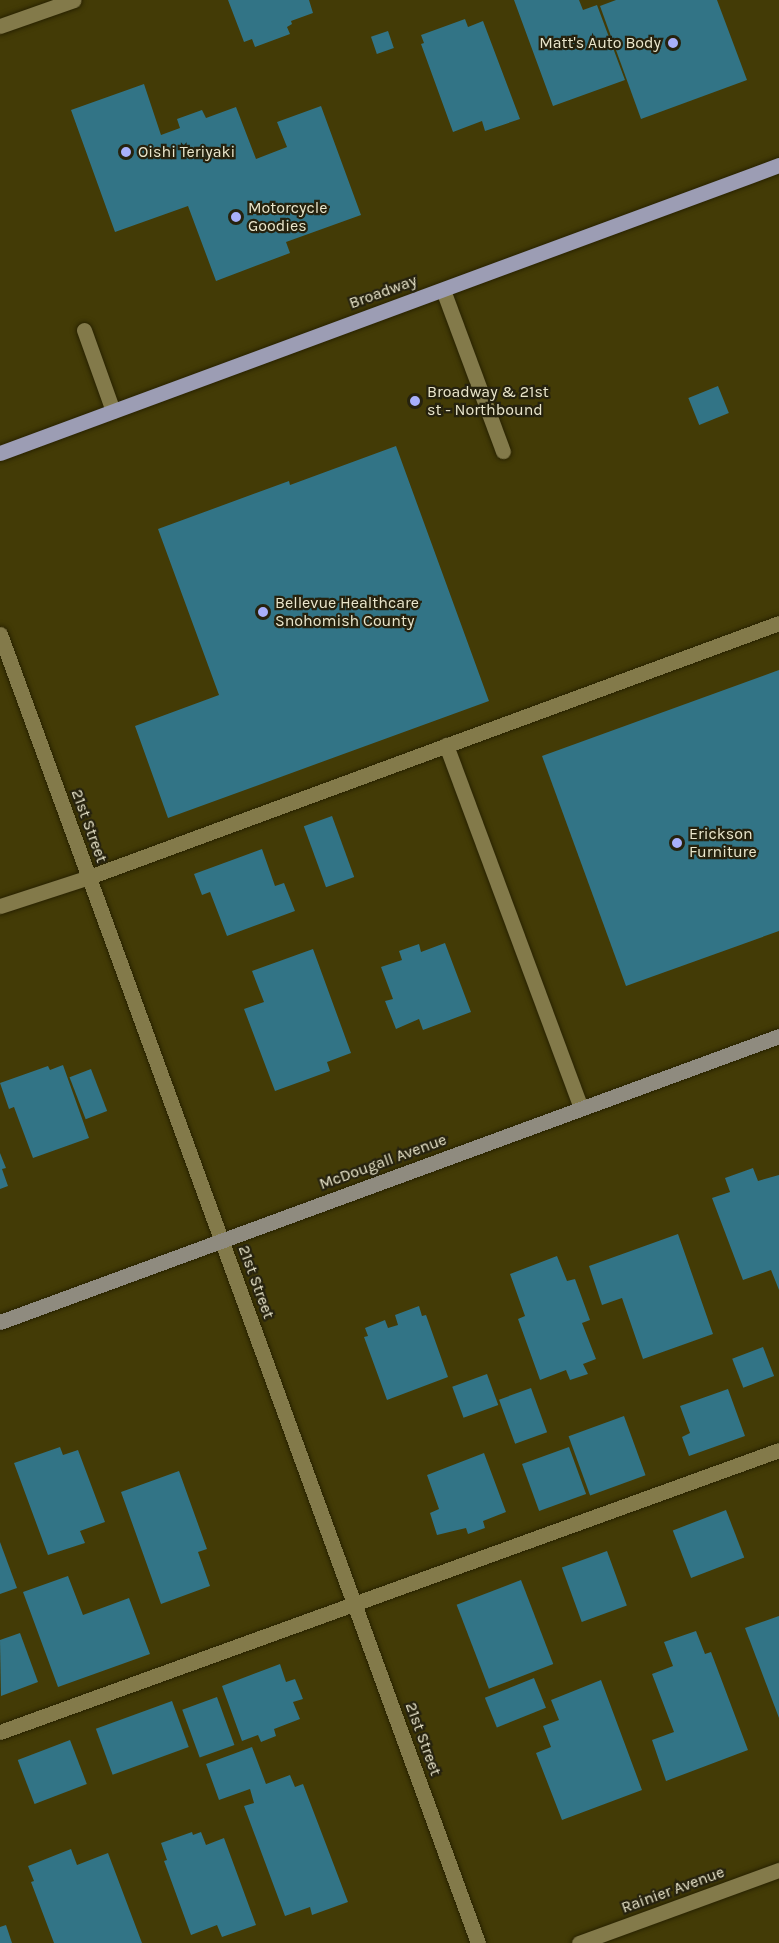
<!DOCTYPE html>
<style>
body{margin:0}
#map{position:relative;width:779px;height:1943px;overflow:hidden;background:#433b06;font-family:Karla,sans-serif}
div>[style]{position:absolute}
.building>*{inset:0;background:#327486;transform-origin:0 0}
.roads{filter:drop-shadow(0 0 2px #282200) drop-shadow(0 0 2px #282200)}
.lane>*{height:15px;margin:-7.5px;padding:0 7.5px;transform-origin:7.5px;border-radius:7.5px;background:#837a4a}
.street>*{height:15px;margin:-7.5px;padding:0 7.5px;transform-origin:7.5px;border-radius:7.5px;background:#837a4a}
.secondary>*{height:15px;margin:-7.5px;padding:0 7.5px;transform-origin:7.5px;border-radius:7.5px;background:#8f8b7f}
.primary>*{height:15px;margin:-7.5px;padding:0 7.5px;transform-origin:7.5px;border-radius:7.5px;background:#9c9db4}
.dots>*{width:16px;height:16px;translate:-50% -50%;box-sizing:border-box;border:3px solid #26220e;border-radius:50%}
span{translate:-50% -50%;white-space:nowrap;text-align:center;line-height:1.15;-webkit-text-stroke:4.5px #26220e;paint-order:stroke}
.poi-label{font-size:16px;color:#eae6cc}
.right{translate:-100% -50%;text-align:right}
.left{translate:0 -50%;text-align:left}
.street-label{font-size:16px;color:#eae6cc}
</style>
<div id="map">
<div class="building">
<div style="clip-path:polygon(228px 0,309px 0,313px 13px,291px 21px,292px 24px,287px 27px,290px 34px,255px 47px,252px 39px,244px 42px)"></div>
<div style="clip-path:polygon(514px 0,579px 0,583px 10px,597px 5px,625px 80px,553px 106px)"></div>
<div style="clip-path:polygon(616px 0,717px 0,747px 80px,641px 119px,600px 6px)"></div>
<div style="clip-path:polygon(465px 19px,468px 27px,483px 21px,520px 119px,485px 131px,482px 121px,453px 132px,421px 44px,424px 43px,421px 35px)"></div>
<div style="left:388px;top:31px;width:18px;height:18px;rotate:71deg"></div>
<div style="clip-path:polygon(144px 84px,161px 135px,180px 128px,177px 119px,202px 110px,206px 118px,236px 107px,256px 159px,287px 147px,277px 122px,321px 106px,361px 215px,286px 242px,290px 253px,216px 281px,188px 206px,115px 232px,71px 110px)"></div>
<div style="left:718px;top:386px;width:29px;height:32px;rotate:68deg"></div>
<div style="clip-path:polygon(396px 446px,489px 701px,168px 818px,135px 726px,219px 695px,158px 529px,289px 481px,290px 485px)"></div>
<div style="clip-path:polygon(779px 670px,779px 931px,626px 986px,542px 756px)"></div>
<div style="left:332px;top:816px;width:65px;height:30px;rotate:70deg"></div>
<div style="clip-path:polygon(262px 849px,275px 886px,284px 883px,295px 911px,227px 936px,210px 892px,202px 895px,194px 874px)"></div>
<div style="clip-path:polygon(445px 943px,471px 1012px,423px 1030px,419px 1019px,396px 1029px,385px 1001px,393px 999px,381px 967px,402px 960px,399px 951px,419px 944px,421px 952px)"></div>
<div style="clip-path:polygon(313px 949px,351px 1053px,327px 1062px,330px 1071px,275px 1091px,244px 1009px,264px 1002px,252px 971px)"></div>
<div style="clip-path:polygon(63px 1065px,89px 1138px,33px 1158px,14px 1107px,9px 1109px,0 1083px,48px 1066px,50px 1070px)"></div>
<div style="left:91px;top:1069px;width:45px;height:23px;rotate:69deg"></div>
<div style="clip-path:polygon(0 1153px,6px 1168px,2px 1169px,8px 1186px,0 1189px)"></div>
<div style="clip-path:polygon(753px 1168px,758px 1181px,779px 1175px,779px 1290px,771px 1270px,743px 1280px,712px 1198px,730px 1192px,725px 1178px)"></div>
<div style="clip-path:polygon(678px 1234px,713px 1334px,643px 1359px,622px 1298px,602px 1305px,589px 1266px)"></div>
<div style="clip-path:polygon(557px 1256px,567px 1281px,575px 1279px,590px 1320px,582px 1323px,596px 1359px,583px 1364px,588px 1374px,570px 1380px,566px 1370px,540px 1380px,518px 1319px,525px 1316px,510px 1274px)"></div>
<div style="clip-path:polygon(419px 1306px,422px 1316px,426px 1315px,448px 1377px,387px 1400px,364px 1337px,368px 1336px,365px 1328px,385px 1320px,388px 1328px,398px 1325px,395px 1315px)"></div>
<div style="left:763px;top:1347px;width:31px;height:33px;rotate:69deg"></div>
<div style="left:487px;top:1374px;width:33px;height:37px;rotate:70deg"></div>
<div style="left:531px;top:1388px;width:47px;height:34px;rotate:70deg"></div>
<div style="clip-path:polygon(728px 1389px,745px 1436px,689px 1456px,682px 1437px,690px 1433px,680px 1406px)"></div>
<div style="left:624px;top:1416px;width:63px;height:59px;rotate:70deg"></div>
<div style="clip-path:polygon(60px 1447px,63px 1455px,78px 1450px,105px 1522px,80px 1531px,85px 1543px,48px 1555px,14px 1463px)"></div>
<div style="left:569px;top:1447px;width:50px;height:50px;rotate:70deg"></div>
<div style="clip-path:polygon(484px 1453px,506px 1512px,483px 1521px,485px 1528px,468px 1534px,466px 1528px,437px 1535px,430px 1513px,439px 1509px,427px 1475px)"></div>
<div style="clip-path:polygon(179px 1471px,207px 1549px,198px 1552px,210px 1586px,161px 1604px,121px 1492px)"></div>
<div style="left:726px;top:1510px;width:51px;height:57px;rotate:69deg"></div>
<div style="clip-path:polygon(0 1542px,17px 1588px,0 1594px)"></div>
<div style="left:607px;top:1551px;width:58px;height:48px;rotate:70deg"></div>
<div style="clip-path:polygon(68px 1576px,83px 1615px,129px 1598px,150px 1654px,58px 1687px,23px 1592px)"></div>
<div style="left:521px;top:1580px;width:90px;height:69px;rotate:69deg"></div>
<div style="clip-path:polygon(779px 1616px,779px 1718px,745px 1628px)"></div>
<div style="clip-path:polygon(696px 1631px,705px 1654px,711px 1652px,748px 1750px,666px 1781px,652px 1740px,674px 1732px,652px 1674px,673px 1666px,664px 1642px)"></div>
<div style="clip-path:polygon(20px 1633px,38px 1682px,1px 1696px,0 1640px)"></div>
<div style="clip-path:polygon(280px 1664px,286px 1682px,295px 1679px,303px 1699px,293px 1702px,300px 1719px,274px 1729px,276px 1736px,261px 1742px,258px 1735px,242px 1741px,222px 1686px)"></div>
<div style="left:534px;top:1678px;width:32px;height:53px;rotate:68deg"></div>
<div style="clip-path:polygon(601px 1680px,642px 1790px,562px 1820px,536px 1753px,551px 1747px,543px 1726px,559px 1720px,551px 1700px)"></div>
<div style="left:217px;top:1697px;width:51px;height:37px;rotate:70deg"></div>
<div style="left:172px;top:1701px;width:49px;height:81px;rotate:70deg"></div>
<div style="left:70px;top:1740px;width:47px;height:56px;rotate:69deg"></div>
<div style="clip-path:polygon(252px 1747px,266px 1784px,290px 1775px,295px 1787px,303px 1784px,348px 1902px,312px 1915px,310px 1907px,285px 1916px,244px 1806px,254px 1803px,250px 1789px,219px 1800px,206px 1764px)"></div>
<div style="clip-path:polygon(192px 1832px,193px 1835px,201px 1832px,206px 1845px,224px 1838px,256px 1925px,222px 1937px,217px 1925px,191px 1935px,164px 1861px,167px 1860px,161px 1843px)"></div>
<div style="clip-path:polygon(71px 1849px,77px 1865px,108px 1853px,142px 1943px,54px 1943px,31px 1882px,34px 1881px,28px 1866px)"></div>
<div style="clip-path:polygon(6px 1925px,12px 1943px,0 1943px,0 1927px)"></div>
</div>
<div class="roads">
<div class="lane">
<div style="left:0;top:26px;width:78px;rotate:-19.4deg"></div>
<div style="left:443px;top:290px;width:172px;rotate:69.6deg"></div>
<div style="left:84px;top:330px;width:86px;rotate:70.3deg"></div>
<div style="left:446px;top:745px;width:387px;rotate:69.6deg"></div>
<div style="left:0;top:906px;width:94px;rotate:-18deg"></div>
<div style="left:89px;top:877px;width:735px;rotate:-20.21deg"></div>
<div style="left:0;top:1732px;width:828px;rotate:-19.9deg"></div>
</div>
<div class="street">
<div style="left:0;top:634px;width:1394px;rotate:69.94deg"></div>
<div style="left:579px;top:1943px;width:213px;rotate:-20.1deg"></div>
</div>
<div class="secondary">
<div style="left:0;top:1322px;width:830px;rotate:-20.16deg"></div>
</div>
<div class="primary">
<div style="left:0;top:453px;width:831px;rotate:-20.29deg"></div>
</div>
</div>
<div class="dots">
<div style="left:673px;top:43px;background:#a8b0fc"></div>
<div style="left:126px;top:152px;background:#a8b0fc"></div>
<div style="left:236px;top:217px;background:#a8b0fc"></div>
<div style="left:415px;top:401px;background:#a8b0fc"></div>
<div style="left:263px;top:612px;background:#a8b0fc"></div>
<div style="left:677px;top:843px;background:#a8b0fc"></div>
</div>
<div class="poi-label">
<span class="right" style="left:661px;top:43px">Matt's Auto Body</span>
<span class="left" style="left:138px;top:152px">Oishi Teriyaki</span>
<span class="left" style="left:248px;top:217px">Motorcycle<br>Goodies</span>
<span class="left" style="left:427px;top:401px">Broadway &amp; 21st<br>st - Northbound</span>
<span class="left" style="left:275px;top:612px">Bellevue Healthcare<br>Snohomish County</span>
<span class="left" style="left:689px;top:843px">Erickson<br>Furniture</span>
</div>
<div class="street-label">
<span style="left:383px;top:292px;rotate:-20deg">Broadway</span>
<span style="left:89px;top:826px;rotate:70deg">21st Street</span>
<span style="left:383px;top:1162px;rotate:-20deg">McDougall Avenue</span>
<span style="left:256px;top:1282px;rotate:70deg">21st Street</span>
<span style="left:423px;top:1739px;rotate:70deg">21st Street</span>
<span style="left:673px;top:1890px;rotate:-20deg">Rainier Avenue</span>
</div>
</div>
